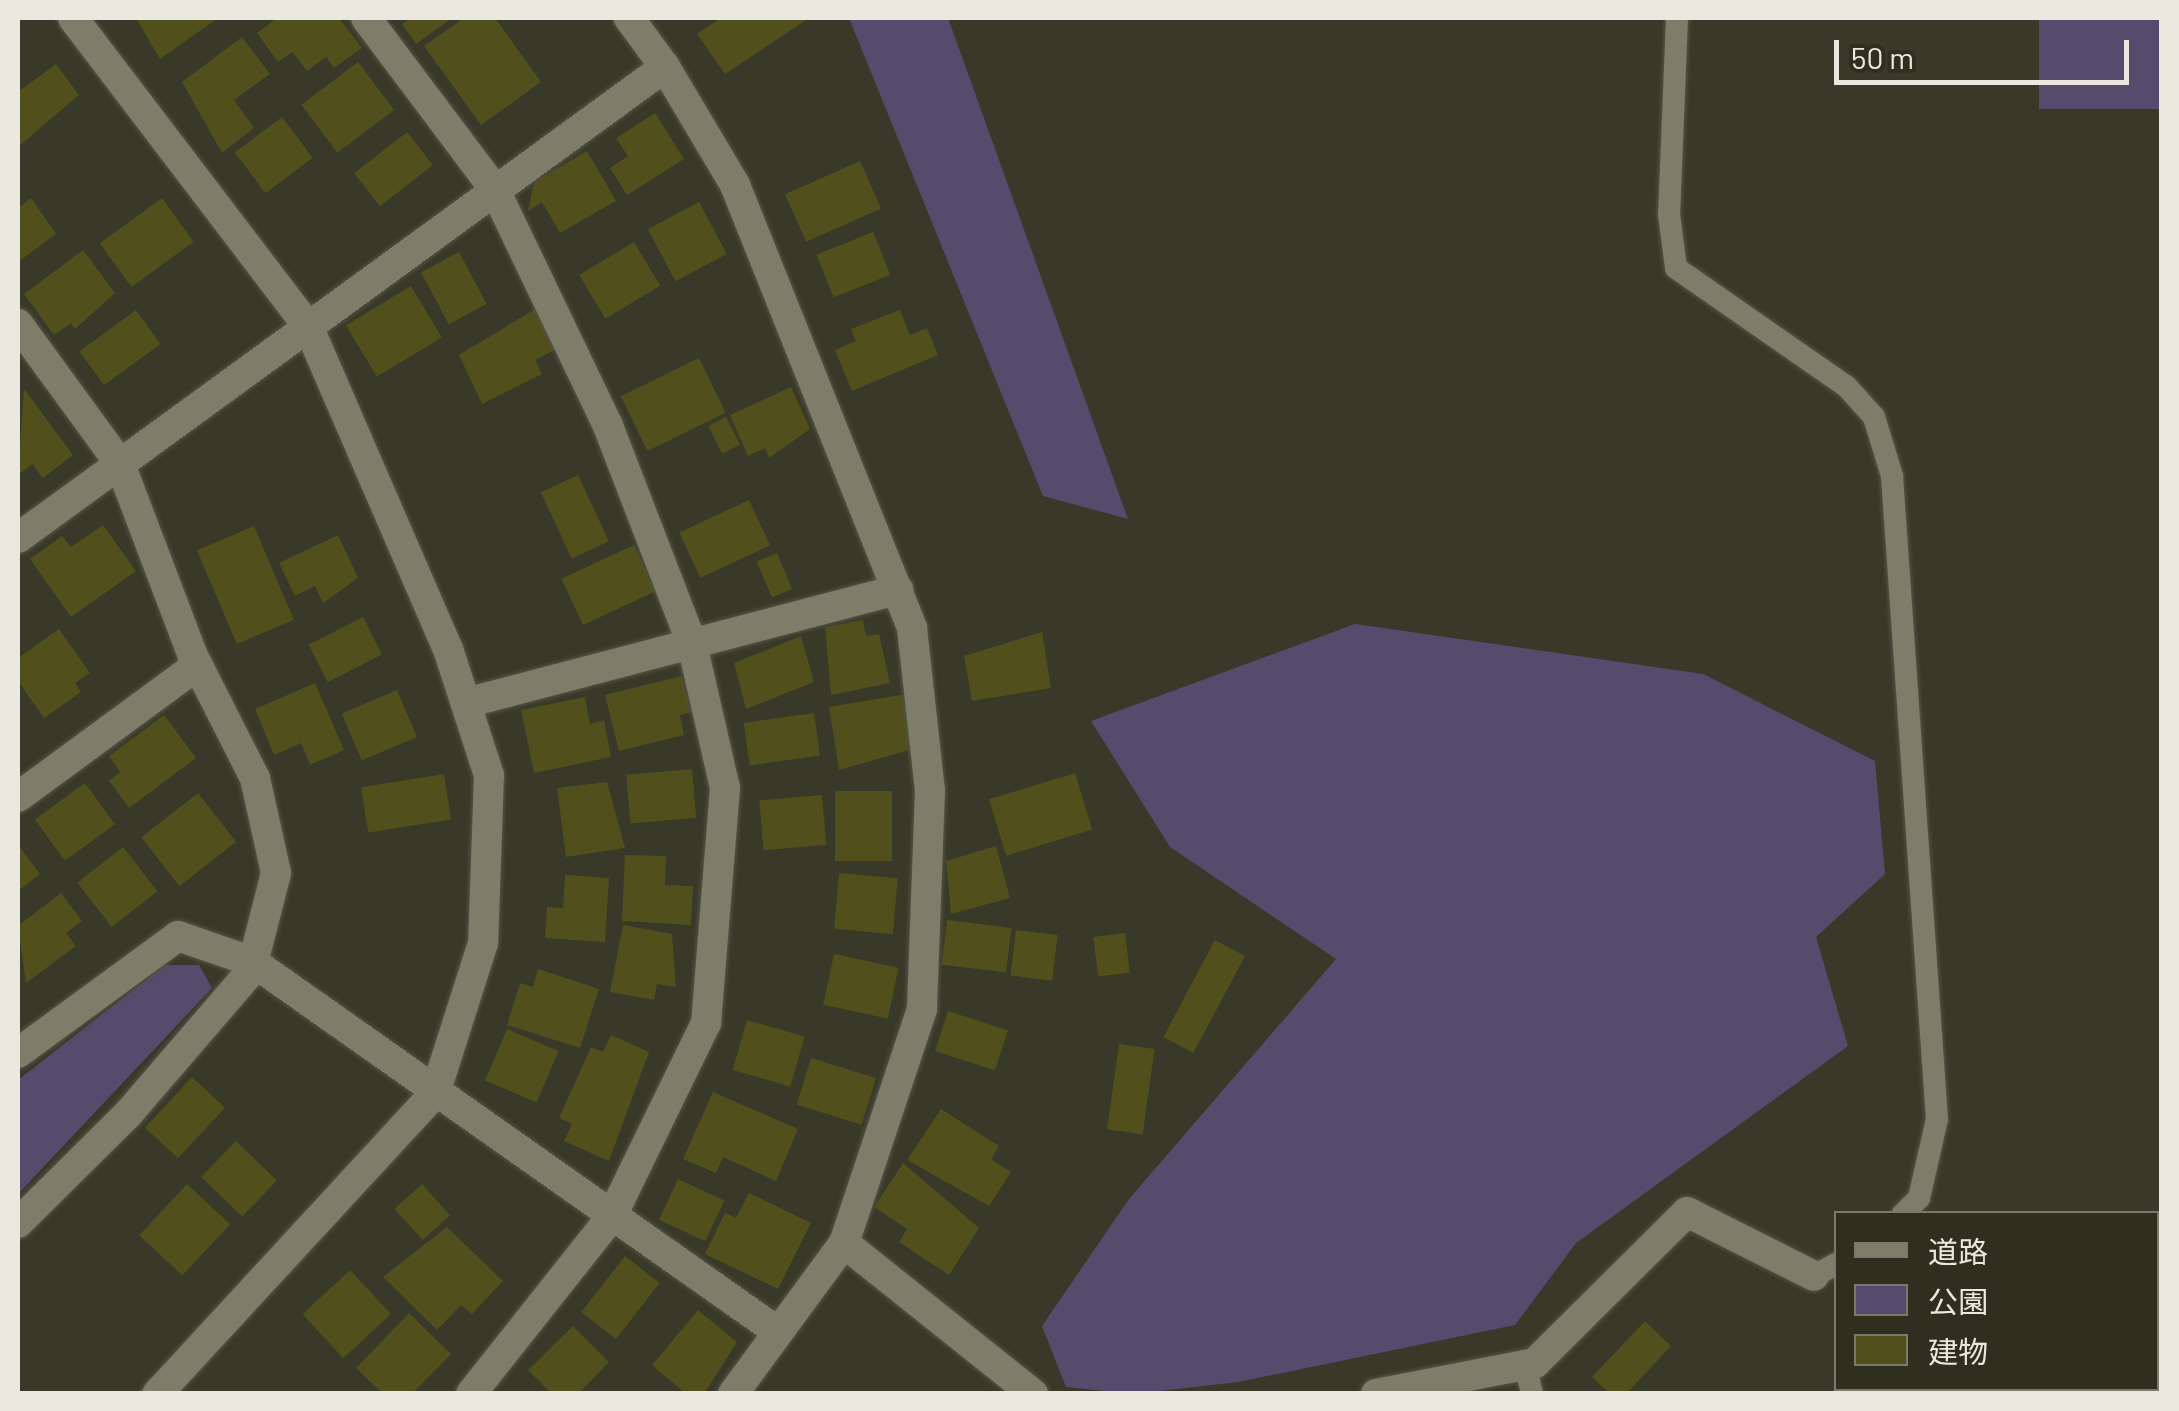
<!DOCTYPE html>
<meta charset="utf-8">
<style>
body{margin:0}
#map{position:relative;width:2179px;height:1411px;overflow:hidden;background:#393929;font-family:Barlow,"Noto Sans JP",sans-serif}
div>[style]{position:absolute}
.green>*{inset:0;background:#534c6d;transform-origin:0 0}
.building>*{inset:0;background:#514f1b;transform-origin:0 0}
.roads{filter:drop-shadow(0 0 2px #555447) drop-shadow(0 0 2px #555447)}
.lane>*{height:22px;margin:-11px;padding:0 11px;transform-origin:11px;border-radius:11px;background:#7d7d6a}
.street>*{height:30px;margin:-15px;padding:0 15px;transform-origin:15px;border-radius:15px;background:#7d7d6a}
span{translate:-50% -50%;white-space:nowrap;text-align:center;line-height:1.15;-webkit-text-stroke:8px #2f2f1f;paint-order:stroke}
.frame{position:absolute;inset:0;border:20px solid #e9e9df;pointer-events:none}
.legend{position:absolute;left:1834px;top:1211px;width:325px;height:180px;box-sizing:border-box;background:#2f2f1f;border:2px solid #79796c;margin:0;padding:12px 18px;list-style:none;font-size:30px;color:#e9e9df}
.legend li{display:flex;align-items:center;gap:20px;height:50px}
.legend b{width:50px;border:2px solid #79796c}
.scale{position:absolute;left:1834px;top:40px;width:295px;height:45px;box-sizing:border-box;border:5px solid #e9e9df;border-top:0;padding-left:12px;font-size:30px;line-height:35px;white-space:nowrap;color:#e9e9df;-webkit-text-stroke:8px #2f2f1f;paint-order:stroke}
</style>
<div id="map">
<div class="green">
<div style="clip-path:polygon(849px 18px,948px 18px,1128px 519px,1043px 496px)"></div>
<div style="left:2039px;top:18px;width:122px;height:91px"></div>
<div style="clip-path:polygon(1355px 624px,1703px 674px,1875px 761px,1885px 874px,1816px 937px,1848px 1046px,1576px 1243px,1515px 1325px,1238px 1382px,1134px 1394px,1066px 1387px,1042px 1326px,1129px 1199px,1336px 959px,1170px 847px,1091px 721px)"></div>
<div style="clip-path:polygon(165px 965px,199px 965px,212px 988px,18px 1194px,18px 1080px)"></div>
<div style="clip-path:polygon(2157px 1265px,2161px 1393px,1970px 1393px,2156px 1388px)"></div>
</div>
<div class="building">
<div style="clip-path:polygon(136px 18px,218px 18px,160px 59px)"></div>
<div style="clip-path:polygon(277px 18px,339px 18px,362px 48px,334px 68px,326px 57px,307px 71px,292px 52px,278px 62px,257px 33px)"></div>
<div style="clip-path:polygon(411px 18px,452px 18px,416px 44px,402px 24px)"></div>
<div style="clip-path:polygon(464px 18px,495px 18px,541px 82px,481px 125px,424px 46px)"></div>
<div style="clip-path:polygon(721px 18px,809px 18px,725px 74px,697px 34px)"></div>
<div style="clip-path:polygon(242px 37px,270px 74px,234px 100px,254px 128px,222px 153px,182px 82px)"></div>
<div style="left:358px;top:62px;width:60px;height:71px;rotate:53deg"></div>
<div style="clip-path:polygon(56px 64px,79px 95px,18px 147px,18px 92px)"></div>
<div style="clip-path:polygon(655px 113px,684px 159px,627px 195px,610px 168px,628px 156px,616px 138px)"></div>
<div style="left:282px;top:117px;width:51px;height:59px;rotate:53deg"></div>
<div style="left:407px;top:132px;width:42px;height:67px;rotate:52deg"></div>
<div style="clip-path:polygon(587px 151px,616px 201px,560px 233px,542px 202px,528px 211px,534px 182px)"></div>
<div style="left:860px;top:161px;width:52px;height:82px;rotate:66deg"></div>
<div style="clip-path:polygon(31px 198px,56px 234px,18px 262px,18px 208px)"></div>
<div style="left:162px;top:198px;width:54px;height:77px;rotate:54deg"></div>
<div style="left:699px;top:202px;width:59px;height:58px;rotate:62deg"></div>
<div style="left:873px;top:232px;width:46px;height:61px;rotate:68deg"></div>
<div style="left:634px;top:242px;width:51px;height:64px;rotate:59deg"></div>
<div style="clip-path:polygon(83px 250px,115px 293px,75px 329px,71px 323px,54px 335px,24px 294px)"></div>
<div style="left:459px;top:252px;width:59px;height:43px;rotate:62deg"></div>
<div style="left:411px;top:286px;width:60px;height:76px;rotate:59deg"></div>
<div style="clip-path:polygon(535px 309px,555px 350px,535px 360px,542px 374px,482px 404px,459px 355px)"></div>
<div style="left:136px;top:310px;width:42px;height:70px;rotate:54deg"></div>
<div style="clip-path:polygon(900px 310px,910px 335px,927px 328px,938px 355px,852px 391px,835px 350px,856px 341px,851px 329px)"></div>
<div style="left:699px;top:358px;width:61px;height:87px;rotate:64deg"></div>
<div style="clip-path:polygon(791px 387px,810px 429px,769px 458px,765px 448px,748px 456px,730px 415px)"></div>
<div style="clip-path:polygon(24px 389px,73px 455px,43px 478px,32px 464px,18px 475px)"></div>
<div style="left:726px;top:417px;width:31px;height:20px;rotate:63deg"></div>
<div style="left:578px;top:475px;width:73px;height:41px;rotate:65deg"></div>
<div style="left:749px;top:500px;width:50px;height:77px;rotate:65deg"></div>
<div style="clip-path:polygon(103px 525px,136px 571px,71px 617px,30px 559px,62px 536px,71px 547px)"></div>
<div style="left:254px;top:526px;width:102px;height:62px;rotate:67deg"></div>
<div style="clip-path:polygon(338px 535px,358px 578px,323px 603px,315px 586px,295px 596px,279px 563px)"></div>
<div style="left:634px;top:545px;width:51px;height:80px;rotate:65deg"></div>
<div style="left:777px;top:553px;width:39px;height:22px;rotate:67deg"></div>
<div style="left:363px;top:617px;width:42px;height:61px;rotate:63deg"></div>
<div style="clip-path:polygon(863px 620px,866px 636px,879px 634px,890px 683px,831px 695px,825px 627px)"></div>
<div style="clip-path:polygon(59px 629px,90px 673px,75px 683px,81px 692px,44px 718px,18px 681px,18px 658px)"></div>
<div style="clip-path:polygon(1042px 632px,1051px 688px,972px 701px,964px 656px)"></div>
<div style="clip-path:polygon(801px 636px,814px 682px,746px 709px,734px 663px)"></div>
<div style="clip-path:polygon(682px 676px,691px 712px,680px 715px,684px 735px,619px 751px,605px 695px)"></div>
<div style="clip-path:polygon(315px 683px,344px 750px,310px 765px,301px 743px,274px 755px,255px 709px)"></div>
<div style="left:397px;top:690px;width:51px;height:60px;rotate:67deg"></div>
<div style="clip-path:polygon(907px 694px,916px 748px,839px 770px,829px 707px)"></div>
<div style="clip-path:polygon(585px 697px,590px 724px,604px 720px,611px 757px,534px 773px,521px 710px)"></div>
<div style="left:814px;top:713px;width:43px;height:71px;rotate:82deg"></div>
<div style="clip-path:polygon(164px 715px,196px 758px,129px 808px,109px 781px,120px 772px,109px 756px)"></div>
<div style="left:692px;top:769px;width:49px;height:66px;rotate:85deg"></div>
<div style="left:1075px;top:773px;width:59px;height:90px;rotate:73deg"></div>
<div style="left:444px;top:774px;width:46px;height:84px;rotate:81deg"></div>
<div style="clip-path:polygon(607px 782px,625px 848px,566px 857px,557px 788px)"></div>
<div style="left:85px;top:783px;width:51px;height:62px;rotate:54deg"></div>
<div style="left:835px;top:791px;width:57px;height:70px"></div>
<div style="left:198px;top:793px;width:62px;height:72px;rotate:52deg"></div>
<div style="left:822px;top:795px;width:50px;height:63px;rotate:85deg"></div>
<div style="clip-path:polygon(18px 845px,40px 874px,18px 891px)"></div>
<div style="clip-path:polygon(996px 846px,1010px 898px,951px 914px,946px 861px)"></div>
<div style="left:123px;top:847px;width:56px;height:58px;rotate:52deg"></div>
<div style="clip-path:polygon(625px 855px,666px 856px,665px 885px,693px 886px,691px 925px,622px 921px)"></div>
<div style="left:839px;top:873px;width:59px;height:56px;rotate:5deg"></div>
<div style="clip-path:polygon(565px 875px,609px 878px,605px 942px,545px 938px,547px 907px,563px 908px)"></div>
<div style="clip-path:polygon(61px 893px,82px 921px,66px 933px,76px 946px,26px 983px,18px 926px)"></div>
<div style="left:947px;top:920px;width:65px;height:45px;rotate:7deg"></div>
<div style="clip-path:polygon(623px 925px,672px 934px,676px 987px,657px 984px,654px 1000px,610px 992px)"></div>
<div style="left:1016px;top:930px;width:42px;height:46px;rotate:7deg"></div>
<div style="left:1125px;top:933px;width:40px;height:32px;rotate:83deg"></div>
<div style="left:1215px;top:940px;width:34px;height:110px;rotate:28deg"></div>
<div style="left:834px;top:954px;width:66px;height:52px;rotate:12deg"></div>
<div style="clip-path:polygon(538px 969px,599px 989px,580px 1048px,507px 1025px,520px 983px,533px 987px)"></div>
<div style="left:948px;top:1011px;width:63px;height:42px;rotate:18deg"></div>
<div style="left:747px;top:1020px;width:60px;height:52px;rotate:16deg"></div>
<div style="left:507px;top:1029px;width:56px;height:56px;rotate:23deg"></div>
<div style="clip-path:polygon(611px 1035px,649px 1052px,609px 1161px,564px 1141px,572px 1124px,559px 1118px,591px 1047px,603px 1052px)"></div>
<div style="left:1119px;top:1044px;width:36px;height:86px;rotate:8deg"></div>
<div style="left:811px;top:1058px;width:68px;height:49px;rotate:17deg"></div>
<div style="left:192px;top:1077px;width:45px;height:69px;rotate:43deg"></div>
<div style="clip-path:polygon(713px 1092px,798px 1129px,776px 1181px,723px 1157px,716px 1173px,683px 1159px)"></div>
<div style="clip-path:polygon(941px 1109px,999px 1146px,991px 1159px,1011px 1172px,989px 1206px,907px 1160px)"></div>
<div style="left:236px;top:1141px;width:57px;height:50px;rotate:44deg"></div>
<div style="clip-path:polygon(903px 1163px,979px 1228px,949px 1275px,899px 1242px,907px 1229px,874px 1207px)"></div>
<div style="left:678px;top:1179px;width:51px;height:45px;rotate:25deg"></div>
<div style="left:187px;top:1184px;width:59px;height:70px;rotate:43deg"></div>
<div style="left:422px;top:1184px;width:42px;height:37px;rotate:48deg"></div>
<div style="clip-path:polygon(749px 1193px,811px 1223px,778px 1289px,705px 1254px,725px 1213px,736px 1218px)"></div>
<div style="clip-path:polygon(447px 1227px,503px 1281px,472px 1314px,461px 1305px,437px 1330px,383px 1277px)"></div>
<div style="left:625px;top:1256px;width:44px;height:71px;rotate:38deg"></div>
<div style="left:350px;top:1270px;width:60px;height:65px;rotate:47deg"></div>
<div style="clip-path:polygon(698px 1310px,737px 1342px,704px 1394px,686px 1394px,652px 1365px)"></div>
<div style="clip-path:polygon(409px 1313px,451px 1354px,412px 1394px,383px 1394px,356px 1368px)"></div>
<div style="clip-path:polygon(1645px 1321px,1671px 1346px,1626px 1394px,1610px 1394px,1592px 1377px)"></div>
<div style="clip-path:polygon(573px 1326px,609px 1362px,578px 1394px,552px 1394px,528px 1370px)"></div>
</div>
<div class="roads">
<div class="lane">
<div style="left:1677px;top:18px;width:196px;rotate:92.3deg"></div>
<div style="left:1669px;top:214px;width:54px;rotate:82.6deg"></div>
<div style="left:1676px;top:268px;width:208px;rotate:34.8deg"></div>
<div style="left:1847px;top:387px;width:40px;rotate:48deg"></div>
<div style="left:1874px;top:417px;width:62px;rotate:73deg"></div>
<div style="left:1892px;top:476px;width:645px;rotate:86deg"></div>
<div style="left:1937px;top:1119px;width:81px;rotate:102.8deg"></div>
<div style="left:1919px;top:1198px;width:23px;rotate:135deg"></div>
<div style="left:1814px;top:1276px;width:25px;rotate:-29deg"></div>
<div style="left:1525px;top:1365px;width:30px;rotate:76deg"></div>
</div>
<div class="street">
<div style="left:73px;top:18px;width:387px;rotate:52.7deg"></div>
<div style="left:308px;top:326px;width:352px;rotate:66.6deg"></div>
<div style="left:448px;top:649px;width:133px;rotate:72deg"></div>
<div style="left:489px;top:775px;width:168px;rotate:92deg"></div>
<div style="left:483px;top:943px;width:157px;rotate:107.7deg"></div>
<div style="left:435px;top:1093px;width:410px;rotate:132.7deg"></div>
<div style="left:366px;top:18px;width:215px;rotate:53.1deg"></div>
<div style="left:495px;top:190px;width:262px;rotate:64.4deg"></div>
<div style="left:608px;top:426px;width:234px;rotate:68.9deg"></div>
<div style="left:692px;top:644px;width:148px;rotate:77.1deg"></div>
<div style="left:725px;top:788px;width:236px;rotate:94.6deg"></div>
<div style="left:706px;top:1023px;width:215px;rotate:116deg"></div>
<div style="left:612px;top:1216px;width:227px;rotate:128.4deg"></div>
<div style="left:665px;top:67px;width:137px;rotate:59.3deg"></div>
<div style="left:735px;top:185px;width:477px;rotate:68.2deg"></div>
<div style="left:912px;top:628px;width:163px;rotate:83.7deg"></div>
<div style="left:930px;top:790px;width:219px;rotate:92.1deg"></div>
<div style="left:922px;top:1009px;width:247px;rotate:108.4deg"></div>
<div style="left:18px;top:324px;width:173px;rotate:53.9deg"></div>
<div style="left:120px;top:464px;width:674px;rotate:-36.07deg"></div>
<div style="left:665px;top:67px;width:61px;rotate:-126.3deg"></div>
<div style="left:18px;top:538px;width:126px;rotate:-36deg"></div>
<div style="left:120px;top:464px;width:205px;rotate:69.2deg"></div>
<div style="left:193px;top:656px;width:137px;rotate:63.1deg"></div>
<div style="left:255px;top:778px;width:97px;rotate:77.5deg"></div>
<div style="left:276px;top:873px;width:101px;rotate:104.3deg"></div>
<div style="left:251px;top:971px;width:189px;rotate:130.7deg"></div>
<div style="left:128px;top:1114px;width:155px;rotate:135.3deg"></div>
<div style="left:466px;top:703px;width:447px;rotate:-14.7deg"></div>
<div style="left:18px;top:797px;width:223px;rotate:-36.3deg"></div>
<div style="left:18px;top:1053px;width:198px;rotate:-36.2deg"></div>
<div style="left:178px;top:936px;width:79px;rotate:19.1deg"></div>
<div style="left:253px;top:962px;width:642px;rotate:35.17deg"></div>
<div style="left:733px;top:1394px;width:187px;rotate:-53.7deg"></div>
<div style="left:844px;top:1243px;width:242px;rotate:38.6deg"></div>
<div style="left:1376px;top:1394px;width:162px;rotate:-11deg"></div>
<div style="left:1535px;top:1363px;width:214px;rotate:-44.8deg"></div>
<div style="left:1687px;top:1212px;width:142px;rotate:26.7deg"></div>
</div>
</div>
<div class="frame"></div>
<ul class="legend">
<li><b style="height:12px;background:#7d7d6a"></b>道路</li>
<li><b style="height:28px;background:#534c6d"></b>公園</li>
<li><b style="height:28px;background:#514f1b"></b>建物</li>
</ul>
<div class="scale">50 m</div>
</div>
